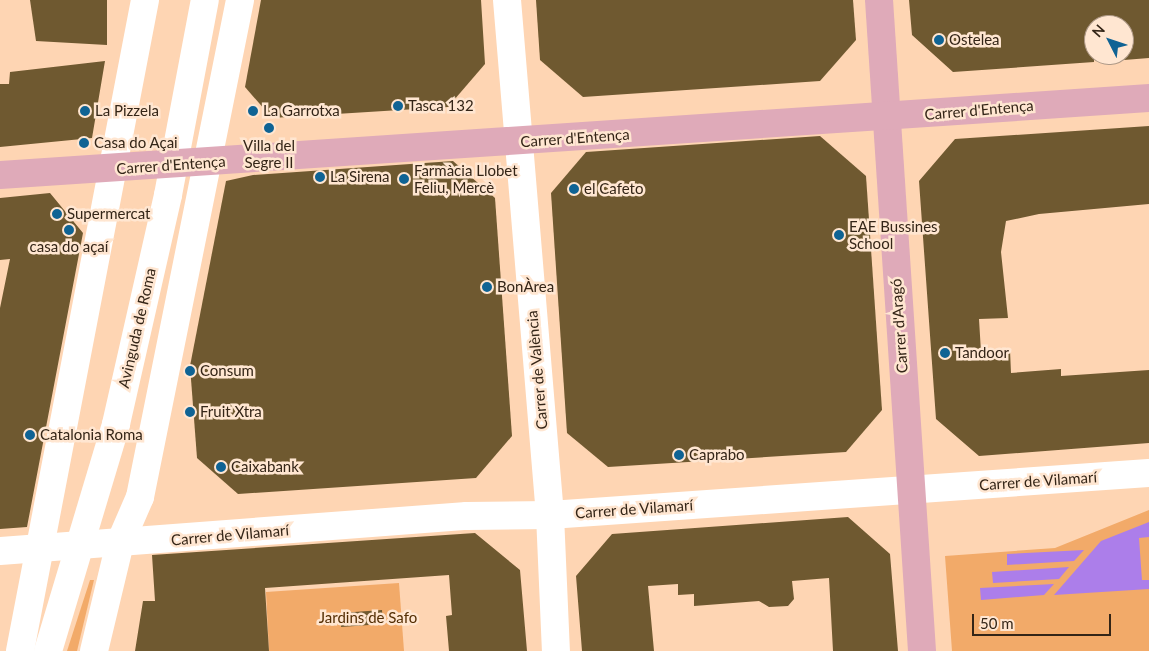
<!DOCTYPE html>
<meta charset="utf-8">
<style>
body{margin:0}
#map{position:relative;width:1149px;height:651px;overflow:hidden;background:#fed5b3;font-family:Lato,sans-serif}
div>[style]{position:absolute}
.green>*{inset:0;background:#f2aa69}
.water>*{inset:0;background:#ac7eea}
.building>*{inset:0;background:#6f5930;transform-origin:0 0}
.minor>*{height:28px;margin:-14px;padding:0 14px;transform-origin:14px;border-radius:14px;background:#fff}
.major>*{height:28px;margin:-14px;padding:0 14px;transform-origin:14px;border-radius:14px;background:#dfaab9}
.dots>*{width:14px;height:14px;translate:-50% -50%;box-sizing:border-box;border:2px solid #ffe6d1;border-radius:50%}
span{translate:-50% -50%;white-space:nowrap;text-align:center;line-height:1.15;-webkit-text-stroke:5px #ffe6d1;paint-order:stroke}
.poi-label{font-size:15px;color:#342517}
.left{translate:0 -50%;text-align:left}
.street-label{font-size:15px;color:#342517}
.park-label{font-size:15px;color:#542e04}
.north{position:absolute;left:1084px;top:15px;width:50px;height:50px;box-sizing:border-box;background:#ffe6d1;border:1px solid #ae9987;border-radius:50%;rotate:311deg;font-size:14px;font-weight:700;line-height:20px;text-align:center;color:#342517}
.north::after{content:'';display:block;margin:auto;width:18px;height:22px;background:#0f6394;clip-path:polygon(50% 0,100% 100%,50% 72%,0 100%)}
.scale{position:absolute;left:972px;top:614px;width:139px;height:22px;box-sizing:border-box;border:2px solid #342517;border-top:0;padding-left:6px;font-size:15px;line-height:18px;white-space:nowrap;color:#342517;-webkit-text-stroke:4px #ffe6d1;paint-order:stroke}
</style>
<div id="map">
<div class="green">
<div style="clip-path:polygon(1149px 510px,1149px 651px,952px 651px,945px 556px,1055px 548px)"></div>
<div style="clip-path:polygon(90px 580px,94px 580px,77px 651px,67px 651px)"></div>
<div style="clip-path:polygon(399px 583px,404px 651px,269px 651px,266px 592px)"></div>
</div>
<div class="water">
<div style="clip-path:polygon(1149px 522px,1149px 537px,1139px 538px,1142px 580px,1149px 580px,1149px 589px,1054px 595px,1101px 541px)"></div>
<div style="clip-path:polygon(1084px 550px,1074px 561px,1007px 565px,1007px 554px)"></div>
<div style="clip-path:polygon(1069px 567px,1059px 579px,993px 583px,992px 572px)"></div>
<div style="clip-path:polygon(1054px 584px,1044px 595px,981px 600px,980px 588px)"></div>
</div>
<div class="building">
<div style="clip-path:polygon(30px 0,107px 0,107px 45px,36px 41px)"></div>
<div style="clip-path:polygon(261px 0,481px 0,485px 64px,448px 107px,272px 118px,245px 87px)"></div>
<div style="clip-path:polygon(536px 0,853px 0,856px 40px,820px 81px,583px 97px,540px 60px)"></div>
<div style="clip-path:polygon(909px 0,1149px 0,1149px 58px,1124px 60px,1124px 25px,1094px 25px,1094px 62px,953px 72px,912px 35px)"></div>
<div style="clip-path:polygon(105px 61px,92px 138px,0 147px,0 84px,9px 84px,10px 72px)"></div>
<div style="clip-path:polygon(1149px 126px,1149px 204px,1039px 214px,1006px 221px,1001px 252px,1008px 318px,979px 319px,981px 352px,1010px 350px,1011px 373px,1061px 369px,1061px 376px,1149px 370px,1149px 443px,979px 456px,936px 419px,919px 181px,955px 139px)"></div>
<div style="clip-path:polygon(820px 136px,866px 176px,882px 410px,846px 452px,608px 467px,567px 433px,551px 193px,586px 152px)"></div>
<div style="clip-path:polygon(453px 161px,495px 198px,512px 436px,476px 478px,238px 494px,197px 458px,190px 366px,226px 181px,253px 175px)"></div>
<div style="clip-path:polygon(50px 193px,83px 233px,27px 527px,0 529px,0 308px,10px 259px,0 260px,0 198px)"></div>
<div style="clip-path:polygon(848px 517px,890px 554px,898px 651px,833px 651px,829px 578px,792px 581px,794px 599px,788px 606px,769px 607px,759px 601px,694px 606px,694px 594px,678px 595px,678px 584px,648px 586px,654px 651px,582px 651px,576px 576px,612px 534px)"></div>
<div style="clip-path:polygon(475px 533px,520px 570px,527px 651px,449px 651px,446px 616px,452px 615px,449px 575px,265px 588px,269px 651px,135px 651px,143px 601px,155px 601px,152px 555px)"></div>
<div style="left:382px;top:610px;width:14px;height:42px;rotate:86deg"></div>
</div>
<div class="minor">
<div style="left:507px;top:0;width:517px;rotate:85.23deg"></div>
<div style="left:550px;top:515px;width:136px;rotate:87.5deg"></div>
<div style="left:0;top:551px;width:468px;rotate:-4.3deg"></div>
<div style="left:467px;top:516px;width:83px;rotate:-0.7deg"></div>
<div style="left:550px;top:515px;width:600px;rotate:-4.01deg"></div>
<div style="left:20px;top:651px;width:663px;rotate:-79.13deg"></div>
<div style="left:48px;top:651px;width:237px;rotate:-73.3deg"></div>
<div style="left:116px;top:424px;width:235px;rotate:-77.2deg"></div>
<div style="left:168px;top:195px;width:198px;rotate:-79.3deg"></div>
<div style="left:94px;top:651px;width:111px;rotate:-76.5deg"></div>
<div style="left:120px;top:543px;width:50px;rotate:-66.5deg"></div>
<div style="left:140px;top:497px;width:507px;rotate:-78.62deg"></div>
</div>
<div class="major">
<div style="left:879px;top:0;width:652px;rotate:86.22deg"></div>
<div style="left:0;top:175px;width:1152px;rotate:-3.83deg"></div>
</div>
<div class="dots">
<div style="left:939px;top:40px;background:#0f6394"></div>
<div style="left:398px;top:106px;background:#0f6394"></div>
<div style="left:85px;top:111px;background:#0f6394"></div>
<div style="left:253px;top:111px;background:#0f6394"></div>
<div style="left:269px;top:128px;background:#0f6394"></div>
<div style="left:84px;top:143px;background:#0f6394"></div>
<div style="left:320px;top:177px;background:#0f6394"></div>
<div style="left:404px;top:179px;background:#0f6394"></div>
<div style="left:574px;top:189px;background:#0f6394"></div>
<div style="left:57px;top:214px;background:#0f6394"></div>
<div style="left:69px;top:230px;background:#0f6394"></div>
<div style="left:839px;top:235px;background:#0f6394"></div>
<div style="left:487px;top:287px;background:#0f6394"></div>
<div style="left:945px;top:353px;background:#0f6394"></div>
<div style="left:190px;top:371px;background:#0f6394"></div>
<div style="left:190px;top:412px;background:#0f6394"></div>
<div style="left:30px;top:435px;background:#0f6394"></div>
<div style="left:679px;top:455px;background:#0f6394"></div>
<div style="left:221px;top:467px;background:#0f6394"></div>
</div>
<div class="poi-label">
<span class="left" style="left:949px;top:40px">Ostelea</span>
<span class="left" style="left:408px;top:106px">Tasca 132</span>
<span class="left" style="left:95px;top:111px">La Pizzela</span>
<span class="left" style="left:263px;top:111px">La Garrotxa</span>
<span class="left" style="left:94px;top:143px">Casa do Açai</span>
<span style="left:269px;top:154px">Villa del<br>Segre II</span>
<span class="left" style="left:414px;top:179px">Farmàcia Llobet<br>Feliu, Mercè</span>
<span class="left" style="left:330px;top:177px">La Sirena</span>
<span class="left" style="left:584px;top:189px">el Cafeto</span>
<span class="left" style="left:67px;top:214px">Supermercat</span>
<span class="left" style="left:849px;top:235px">EAE Bussines<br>School</span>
<span style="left:69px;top:247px">casa do açaí</span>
<span class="left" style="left:497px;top:287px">BonÀrea</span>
<span class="left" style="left:955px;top:353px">Tandoor</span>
<span class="left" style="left:200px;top:371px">Consum</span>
<span class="left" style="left:200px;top:412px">Fruit Xtra</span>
<span class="left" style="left:40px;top:435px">Catalonia Roma</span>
<span class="left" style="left:689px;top:455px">Caprabo</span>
<span class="left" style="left:231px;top:467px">Caixabank</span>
</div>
<div class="street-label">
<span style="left:979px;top:110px;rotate:-5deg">Carrer d'Entença</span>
<span style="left:575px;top:138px;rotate:-4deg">Carrer d'Entença</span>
<span style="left:171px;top:165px;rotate:-4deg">Carrer d'Entença</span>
<span style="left:899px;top:326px;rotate:-94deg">Carrer d'Aragó</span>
<span style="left:137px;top:328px;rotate:-77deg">Avinguda de Roma</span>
<span style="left:537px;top:370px;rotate:-95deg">Carrer de València</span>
<span style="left:1038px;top:481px;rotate:-4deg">Carrer de Vilamarí</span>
<span style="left:634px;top:509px;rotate:-4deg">Carrer de Vilamarí</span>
<span style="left:230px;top:535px;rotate:-5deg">Carrer de Vilamarí</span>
</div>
<div class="park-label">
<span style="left:368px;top:618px">Jardins de Safo</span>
</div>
<div class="north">N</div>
<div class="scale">50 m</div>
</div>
